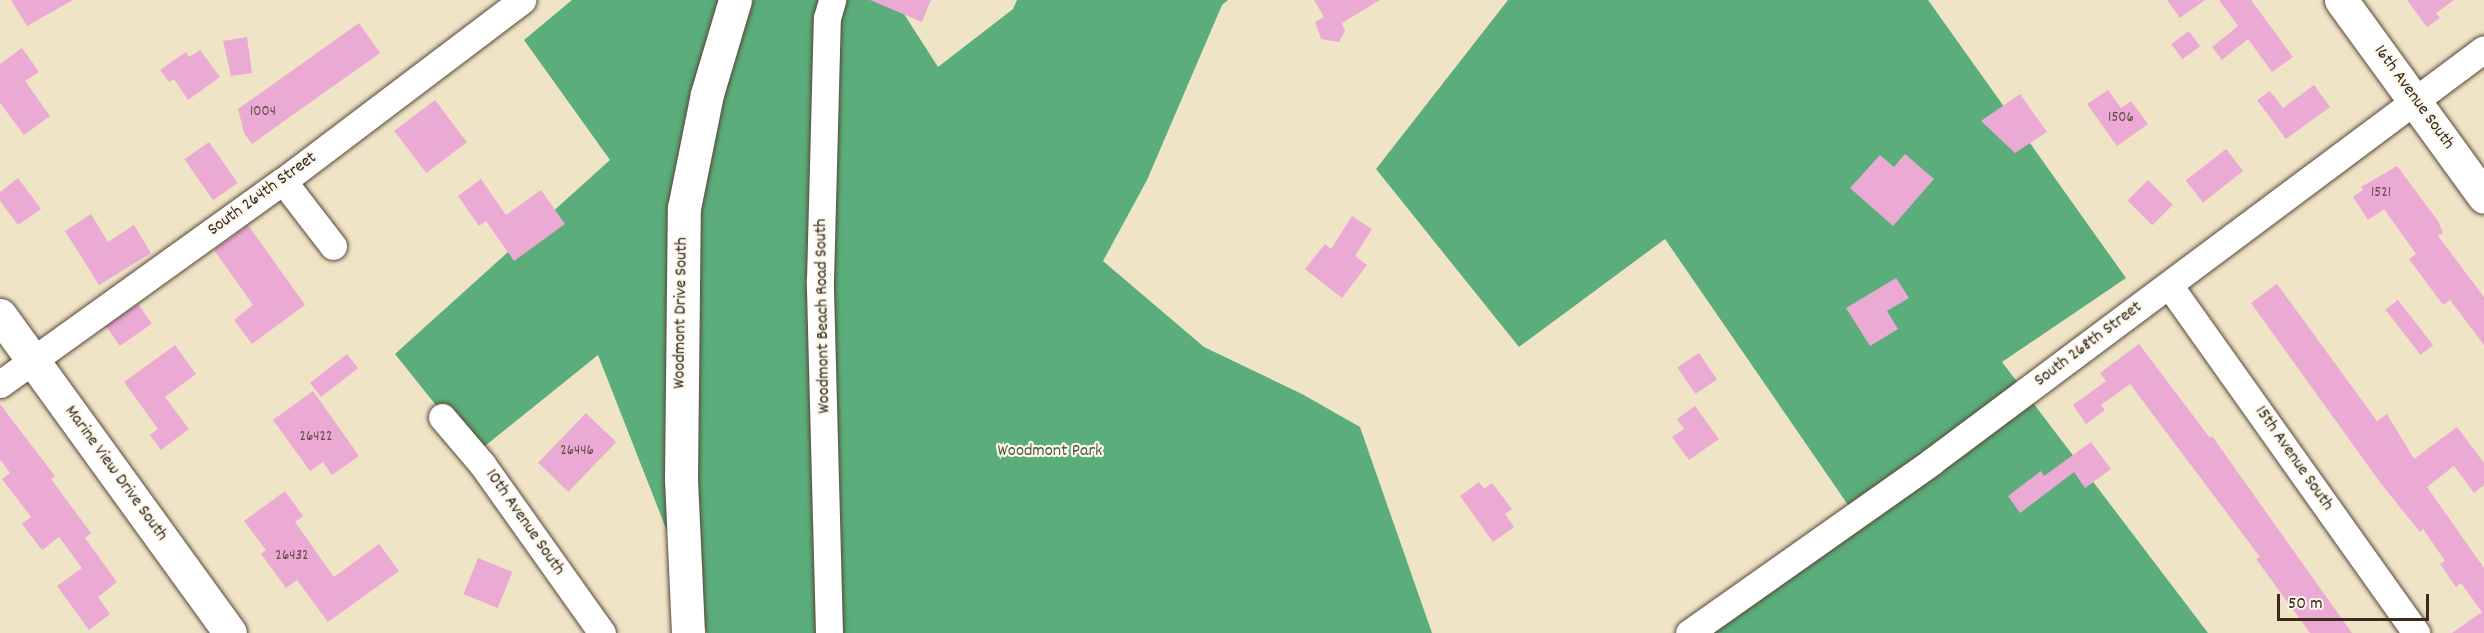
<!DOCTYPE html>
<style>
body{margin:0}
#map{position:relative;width:2484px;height:633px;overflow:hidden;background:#f0e4c7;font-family:Dekko,sans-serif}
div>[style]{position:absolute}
.forest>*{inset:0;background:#5bad7b}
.building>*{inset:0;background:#ebaad4;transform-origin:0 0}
.roads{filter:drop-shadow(0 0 2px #564637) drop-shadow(0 0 2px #564637)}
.minor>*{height:27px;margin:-13.5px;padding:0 13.5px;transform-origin:13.5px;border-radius:13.5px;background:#fff}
.major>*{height:33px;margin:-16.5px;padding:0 16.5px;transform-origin:16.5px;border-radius:16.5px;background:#fff}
span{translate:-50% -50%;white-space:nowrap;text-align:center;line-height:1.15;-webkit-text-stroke:4.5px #fbf7ec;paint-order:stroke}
.number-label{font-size:15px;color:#674a4c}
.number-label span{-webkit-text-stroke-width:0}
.street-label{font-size:18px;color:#3b2a1e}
.park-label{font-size:18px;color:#4b5a40}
.scale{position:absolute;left:2277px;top:594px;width:152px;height:27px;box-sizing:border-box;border:3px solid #3b2a1e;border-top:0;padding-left:8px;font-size:18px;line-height:21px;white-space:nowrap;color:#3b2a1e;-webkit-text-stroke:4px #fbf7ec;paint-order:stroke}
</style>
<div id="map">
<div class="forest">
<div style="clip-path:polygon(572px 0,895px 0,938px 67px,1013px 9px,1017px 0,1228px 0,1222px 5px,1147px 180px,1103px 261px,1204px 347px,1302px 394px,1360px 427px,1432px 633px,707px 633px,598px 355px,475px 454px,395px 354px,610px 160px,524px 40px)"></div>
<div style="clip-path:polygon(1508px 0,1928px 0,2126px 278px,2002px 362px,2208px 633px,1699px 633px,1855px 515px,1665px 239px,1519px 347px,1376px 169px)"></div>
</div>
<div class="building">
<div style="clip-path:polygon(11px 0,73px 0,27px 26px)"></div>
<div style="clip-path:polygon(870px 0,931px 0,922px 22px)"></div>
<div style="clip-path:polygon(1314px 0,1380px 0,1342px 23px,1345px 31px,1339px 42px,1321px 39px,1315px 22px,1324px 17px)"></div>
<div style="clip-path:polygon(2167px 0,2205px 0,2180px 18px)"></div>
<div style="clip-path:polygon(2219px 0,2251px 0,2293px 57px,2272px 72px,2248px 39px,2222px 60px,2212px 47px,2238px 26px)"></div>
<div style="clip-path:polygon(2407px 0,2454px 0,2436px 13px,2440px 18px,2427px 27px)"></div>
<div style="clip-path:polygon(359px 23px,380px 53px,252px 144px,244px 133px,238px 109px)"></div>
<div style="left:2189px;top:31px;width:19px;height:22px;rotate:54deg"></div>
<div style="clip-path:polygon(247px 37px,252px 73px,231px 76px,223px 41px)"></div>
<div style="clip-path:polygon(22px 48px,39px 72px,25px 81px,50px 116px,24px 135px,0 103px,0 64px)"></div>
<div style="clip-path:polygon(200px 50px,220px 77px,188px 100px,174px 79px,169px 82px,160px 70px,186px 52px,189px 57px)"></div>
<div style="clip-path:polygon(2314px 85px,2330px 107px,2286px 139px,2257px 100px,2270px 91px,2283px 108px)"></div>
<div style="clip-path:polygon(2108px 90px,2121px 108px,2131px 101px,2148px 124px,2117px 146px,2087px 104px)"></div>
<div style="clip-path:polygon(2020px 94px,2047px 132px,2015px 153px,1981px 121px)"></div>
<div style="left:435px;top:100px;width:53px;height:51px;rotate:53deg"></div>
<div style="left:209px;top:142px;width:50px;height:30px;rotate:55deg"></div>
<div style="left:2226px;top:149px;width:28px;height:51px;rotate:52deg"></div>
<div style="clip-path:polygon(1905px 154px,1934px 179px,1893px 226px,1850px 188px,1880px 155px,1894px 167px)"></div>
<div style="clip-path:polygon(2397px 166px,2438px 221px,2443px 233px,2438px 236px,2484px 297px,2484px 345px,2450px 300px,2443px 305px,2409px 259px,2416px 254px,2384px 209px,2368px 220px,2353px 197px,2363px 190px,2361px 187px)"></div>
<div style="clip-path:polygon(18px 178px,41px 209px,18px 225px,0 201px,0 192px)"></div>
<div style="clip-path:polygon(481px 179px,506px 215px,541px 190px,565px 224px,514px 261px,486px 221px,479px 226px,458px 196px)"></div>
<div style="left:2148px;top:180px;width:35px;height:29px;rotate:45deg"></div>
<div style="clip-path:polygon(91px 214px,108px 242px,134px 225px,151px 253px,99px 285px,65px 231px)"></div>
<div style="clip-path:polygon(1352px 216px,1372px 229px,1355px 256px,1367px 265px,1342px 298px,1305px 269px,1325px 244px,1331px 249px)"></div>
<div style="clip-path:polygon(248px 225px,305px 305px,252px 344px,234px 320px,253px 305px,214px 250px)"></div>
<div style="clip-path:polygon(1896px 278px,1909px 298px,1887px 311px,1898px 329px,1870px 346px,1846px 308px)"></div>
<div style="clip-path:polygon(2277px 284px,2377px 421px,2387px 414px,2414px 459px,2457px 427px,2484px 463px,2484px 485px,2474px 493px,2454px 466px,2427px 487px,2484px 568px,2484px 633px,2452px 633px,2482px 612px,2461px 583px,2456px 587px,2440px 564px,2445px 561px,2423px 529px,2420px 532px,2382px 485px,2251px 303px)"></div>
<div style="left:2398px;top:300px;width:57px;height:16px;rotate:52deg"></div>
<div style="left:138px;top:304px;width:24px;height:39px;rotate:55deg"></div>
<div style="clip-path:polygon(2139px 344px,2210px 438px,2212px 436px,2352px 633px,2310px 633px,2256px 559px,2260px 557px,2130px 384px,2101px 405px,2105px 410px,2086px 424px,2073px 405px,2106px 381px,2100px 373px)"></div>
<div style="clip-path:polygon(175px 345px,196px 374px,165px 397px,189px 429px,161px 450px,150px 435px,158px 429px,124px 382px)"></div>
<div style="left:1699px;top:353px;width:32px;height:26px;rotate:56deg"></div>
<div style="left:347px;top:354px;width:18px;height:47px;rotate:52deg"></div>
<div style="clip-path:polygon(313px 391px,359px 456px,332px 475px,323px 462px,310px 471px,273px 420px)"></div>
<div style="clip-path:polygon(0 404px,55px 476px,51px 479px,91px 533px,85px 538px,117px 582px,98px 597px,110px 614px,89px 630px,57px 586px,82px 568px,59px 537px,42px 550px,22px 524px,31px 517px,2px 479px,10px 473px,0 459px)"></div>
<div style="clip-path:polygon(1695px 406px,1719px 439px,1689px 460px,1672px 437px,1684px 429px,1677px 419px)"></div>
<div style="left:586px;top:413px;width:42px;height:69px;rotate:44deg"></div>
<div style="clip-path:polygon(2091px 442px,2111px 469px,2085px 488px,2074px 472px,2020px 513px,2008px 496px,2041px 471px,2044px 476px)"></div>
<div style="clip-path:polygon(1479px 482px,1484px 489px,1492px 483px,1512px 509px,1505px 514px,1514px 527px,1493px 542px,1460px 496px)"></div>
<div style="clip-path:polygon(285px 491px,303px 516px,295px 522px,334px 577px,379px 544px,399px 571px,328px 622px,297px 580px,286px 588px,261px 554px,266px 550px,244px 521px)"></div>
<div style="left:478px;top:558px;width:37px;height:39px;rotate:22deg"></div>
</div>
<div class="roads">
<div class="minor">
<div style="left:283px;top:181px;width:82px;rotate:52.4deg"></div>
<div style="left:2169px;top:285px;width:427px;rotate:54.6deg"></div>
<div style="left:0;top:384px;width:348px;rotate:-35.7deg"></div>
<div style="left:283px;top:181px;width:300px;rotate:-37.1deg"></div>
<div style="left:442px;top:417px;width:62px;rotate:49.6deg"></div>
<div style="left:482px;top:464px;width:207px;rotate:54.6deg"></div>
<div style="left:829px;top:633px;width:353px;rotate:-91.5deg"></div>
<div style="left:820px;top:280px;width:262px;rotate:-88.5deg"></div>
<div style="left:827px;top:18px;width:19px;rotate:-74deg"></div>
<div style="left:1689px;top:633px;width:296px;rotate:-35.2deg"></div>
<div style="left:1931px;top:462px;width:690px;rotate:-36.75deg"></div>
</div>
<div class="major">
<div style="left:2341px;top:0;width:243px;rotate:54deg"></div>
<div style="left:0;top:315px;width:392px;rotate:54.1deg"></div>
<div style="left:688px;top:633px;width:154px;rotate:-92.6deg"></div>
<div style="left:681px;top:479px;width:271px;rotate:-89.4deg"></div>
<div style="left:684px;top:208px;width:116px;rotate:-78.6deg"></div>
<div style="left:707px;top:94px;width:98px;rotate:-73.4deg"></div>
</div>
</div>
<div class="number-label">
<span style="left:263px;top:113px">1004</span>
<span style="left:2121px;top:119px">1506</span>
<span style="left:2381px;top:194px">1521</span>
<span style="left:316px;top:438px">26422</span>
<span style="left:577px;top:452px">26446</span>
<span style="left:292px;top:557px">26432</span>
</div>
<div class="street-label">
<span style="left:2413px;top:98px;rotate:54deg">16th Avenue South</span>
<span style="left:263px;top:195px;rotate:-36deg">South 264th Street</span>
<span style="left:682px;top:313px;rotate:-89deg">Woodmont Drive South</span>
<span style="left:824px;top:316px;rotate:-91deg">Woodmont Beach Road South</span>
<span style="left:2089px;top:345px;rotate:-37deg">South 268th Street</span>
<span style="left:2293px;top:459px;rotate:55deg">15th Avenue South</span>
<span style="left:115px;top:474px;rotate:54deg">Marine View Drive South</span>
<span style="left:524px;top:523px;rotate:55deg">10th Avenue South</span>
</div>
<div class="park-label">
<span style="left:1050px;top:452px">Woodmont Park</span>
</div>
<div class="scale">50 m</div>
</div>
